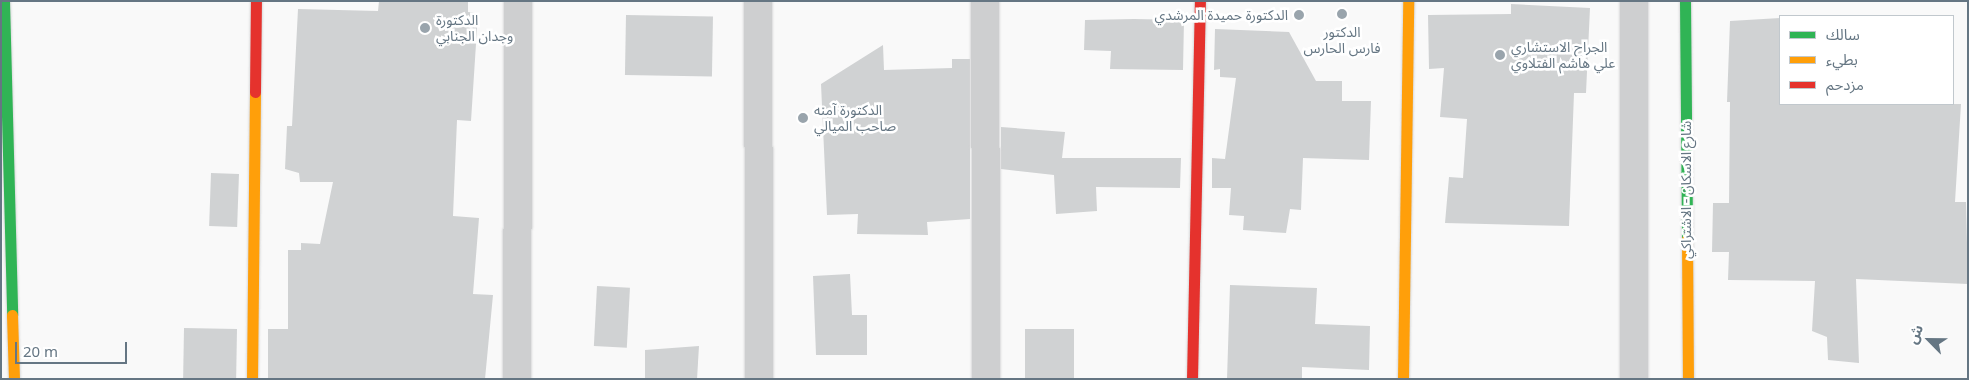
<!DOCTYPE html>
<meta charset="utf-8">
<style>
body{margin:0}
#map{position:relative;width:1969px;height:380px;overflow:hidden;background:#f9f9f9;font-family:"Noto Sans","Noto Sans Arabic",sans-serif}
div>[style]{position:absolute}
.building>*{inset:0;background:#d0d2d3;transform-origin:0 0}
.roads{filter:drop-shadow(0 0 1px #d5d6d7) drop-shadow(0 0 1px #d5d6d7)}
.street>*{height:28px;margin:-14px;padding:0 14px;transform-origin:14px;border-radius:14px;background:#cecfd0}
.fast>*{height:11px;margin:-5.5px;padding:0 5.5px;transform-origin:5.5px;border-radius:5.5px;background:#30b455}
.slow>*{height:11px;margin:-5.5px;padding:0 5.5px;transform-origin:5.5px;border-radius:5.5px;background:#ff9f0a}
.jam>*{height:11px;margin:-5.5px;padding:0 5.5px;transform-origin:5.5px;border-radius:5.5px;background:#e5322d}
.dots>*{width:14px;height:14px;translate:-50% -50%;box-sizing:border-box;border:2px solid #fff;border-radius:50%}
span{translate:-50% -50%;white-space:nowrap;text-align:center;line-height:1.15;-webkit-text-stroke:5px #fff;paint-order:stroke}
.poi-label{font-size:14px;color:#657683}
.right{translate:-100% -50%;text-align:right}
.left{translate:0 -50%;text-align:left}
.street-label{font-size:14px;color:#657683}
.frame{position:absolute;inset:0;border:2px solid #657683;pointer-events:none}
.legend{position:absolute;left:1779px;top:15px;width:175px;height:90px;box-sizing:border-box;background:#fff;border:1px solid #c1c8cd;margin:0;padding:6px 9px;list-style:none;font-size:15px;color:#657683}
.legend li{display:flex;align-items:center;gap:10px;height:25px}
.legend b{width:25px;border:1px solid #c1c8cd}
.north{position:absolute;left:1904px;top:315px;width:50px;height:50px;-webkit-text-stroke:4px #fff;paint-order:stroke;rotate:293deg;font-size:14px;font-weight:700;line-height:20px;text-align:center;color:#657683}
.north::after{content:'';display:block;margin:auto;width:18px;height:22px;background:#657683;clip-path:polygon(50% 0,100% 100%,50% 72%,0 100%)}
.scale{position:absolute;left:15px;top:342px;width:112px;height:22px;box-sizing:border-box;border:2px solid #657683;border-top:0;padding-left:6px;font-size:15px;line-height:18px;white-space:nowrap;color:#657683;-webkit-text-stroke:4px #fff;paint-order:stroke}
</style>
<div id="map">
<div class="building">
<div style="clip-path:polygon(379px 1px,468px 1px,468px 12px,478px 13px,471px 121px,457px 120px,453px 216px,479px 218px,473px 294px,493px 295px,485px 379px,268px 379px,268px 329px,288px 329px,288px 250px,301px 250px,301px 243px,320px 244px,333px 182px,300px 182px,299px 173px,285px 169px,287px 126px,292px 126px,298px 9px,378px 11px)"></div>
<div style="clip-path:polygon(1511px 4px,1590px 8px,1586px 93px,1574px 93px,1569px 226px,1445px 223px,1449px 177px,1463px 178px,1467px 119px,1440px 117px,1444px 68px,1429px 69px,1428px 15px,1511px 14px)"></div>
<div style="left:626px;top:15px;width:87px;height:60px;rotate:1deg"></div>
<div style="clip-path:polygon(1780px 18px,1780px 104px,1961px 104px,1955px 202px,1966px 202px,1968px 284px,1856px 279px,1859px 363px,1828px 360px,1827px 337px,1812px 331px,1815px 281px,1728px 280px,1729px 252px,1712px 252px,1713px 203px,1729px 203px,1730px 102px,1727px 102px,1730px 21px)"></div>
<div style="clip-path:polygon(1134px 19px,1184px 20px,1183px 70px,1110px 69px,1111px 51px,1084px 50px,1085px 20px)"></div>
<div style="clip-path:polygon(1215px 29px,1289px 32px,1316px 81px,1342px 81px,1342px 101px,1371px 101px,1369px 160px,1303px 158px,1301px 210px,1290px 209px,1286px 233px,1243px 230px,1244px 216px,1229px 215px,1231px 188px,1212px 188px,1212px 158px,1225px 159px,1236px 78px,1220px 77px,1220px 69px,1214px 70px)"></div>
<div style="clip-path:polygon(883px 45px,884px 70px,952px 68px,952px 59px,970px 59px,970px 219px,927px 222px,928px 235px,857px 234px,858px 214px,827px 215px,821px 84px)"></div>
<div style="clip-path:polygon(1001px 127px,1065px 132px,1062px 158px,1181px 158px,1180px 188px,1096px 187px,1097px 211px,1056px 214px,1054px 175px,1001px 169px)"></div>
<div style="left:211px;top:173px;width:28px;height:53px;rotate:2deg"></div>
<div style="clip-path:polygon(850px 274px,852px 315px,867px 315px,867px 355px,816px 355px,813px 276px)"></div>
<div style="clip-path:polygon(1230px 285px,1317px 288px,1315px 324px,1370px 326px,1369px 370px,1302px 367px,1302px 379px,1227px 379px)"></div>
<div style="left:597px;top:286px;width:33px;height:60px;rotate:3deg"></div>
<div style="left:237px;top:329px;width:50px;height:53px;rotate:91deg"></div>
<div style="left:1074px;top:329px;width:50px;height:49px;rotate:90deg"></div>
<div style="clip-path:polygon(699px 346px,697px 379px,645px 379px,645px 350px)"></div>
</div>
<div class="roads">
<div class="street">
<div style="left:758px;top:1px;width:378px;rotate:89.8deg"></div>
<div style="left:985px;top:1px;width:378px;rotate:89.8deg"></div>
<div style="left:517px;top:379px;width:378px;rotate:-89.8deg"></div>
<div style="left:1634px;top:379px;width:378px;rotate:-90deg"></div>
</div>
<div class="fast">
<div style="left:4px;top:1px;width:314px;rotate:88.5deg"></div>
<div style="left:1685px;top:1px;width:238px;rotate:89.5deg"></div>
</div>
<div class="slow">
<div style="left:1687px;top:239px;width:140px;rotate:89.6deg"></div>
<div style="left:12px;top:315px;width:64px;rotate:88.2deg"></div>
<div style="left:252px;top:379px;width:287px;rotate:-89.4deg"></div>
<div style="left:1403px;top:379px;width:378px;rotate:-89.2deg"></div>
</div>
<div class="jam">
<div style="left:255px;top:92px;width:91px;rotate:-89.4deg"></div>
<div style="left:1192px;top:379px;width:378px;rotate:-88.8deg"></div>
</div>
</div>
<div class="dots">
<div style="left:1342px;top:14px;background:#99a4ac"></div>
<div style="left:1299px;top:15px;background:#99a4ac"></div>
<div style="left:425px;top:28px;background:#99a4ac"></div>
<div style="left:1500px;top:55px;background:#99a4ac"></div>
<div style="left:803px;top:118px;background:#99a4ac"></div>
</div>
<div class="poi-label">
<span class="right" style="left:1288px;top:15px">الدكتورة حميدة المرشدي</span>
<span class="left" style="left:436px;top:28px">الدكتورة<br>وجدان الجنابي</span>
<span style="left:1342px;top:40px">الدكتور<br>فارس الحارس</span>
<span class="left" style="left:1511px;top:55px">الجراح الاستشاري<br>علي هاشم الفتلاوي</span>
<span class="left" style="left:814px;top:118px">الدكتورة آمنه<br>صاحب الميالي</span>
</div>
<div class="street-label">
<span style="left:1686px;top:190px;rotate:-90deg">شارع الاسكان - الاشتراكي</span>
</div>
<div class="frame"></div>
<ul class="legend">
<li><b style="height:6px;background:#30b455"></b>سالك</li>
<li><b style="height:6px;background:#ff9f0a"></b>بطيء</li>
<li><b style="height:6px;background:#e5322d"></b>مزدحم</li>
</ul>
<div class="north">ش</div>
<div class="scale">20 m</div>
</div>
